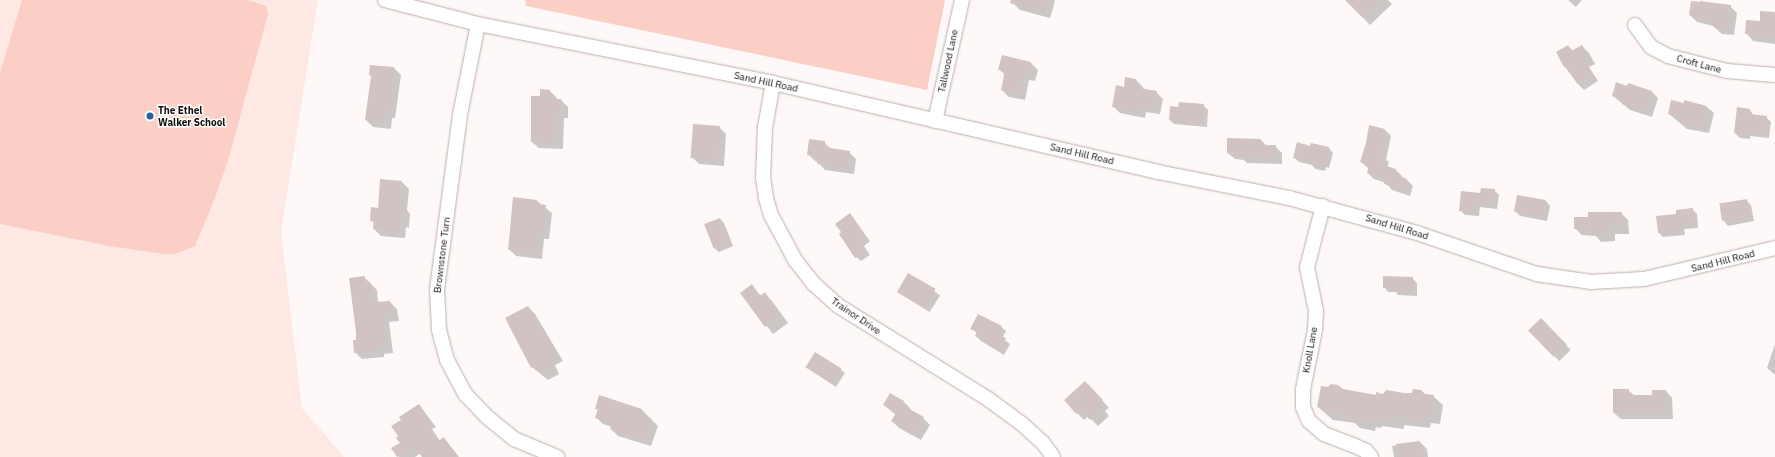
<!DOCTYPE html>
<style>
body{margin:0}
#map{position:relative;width:1775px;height:457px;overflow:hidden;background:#fef9f8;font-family:"IBM Plex Sans",sans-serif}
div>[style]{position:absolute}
.built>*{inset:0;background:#fee8e4}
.green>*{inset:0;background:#fbcec6}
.shadow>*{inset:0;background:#0003;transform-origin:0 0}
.building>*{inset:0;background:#d0c3c1;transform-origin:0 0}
.roads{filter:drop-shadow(0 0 1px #bbaeac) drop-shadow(0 0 1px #bbaeac)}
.minor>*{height:14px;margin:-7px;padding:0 7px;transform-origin:7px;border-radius:7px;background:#fff}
.dots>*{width:11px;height:11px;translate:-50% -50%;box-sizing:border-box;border:2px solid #fff;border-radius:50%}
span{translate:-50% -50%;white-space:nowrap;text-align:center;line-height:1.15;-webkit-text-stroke:3px #fff;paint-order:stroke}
.street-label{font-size:10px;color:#100c0b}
.poi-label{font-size:10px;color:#100c0b;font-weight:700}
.left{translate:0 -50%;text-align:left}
</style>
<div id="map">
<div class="built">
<div style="clip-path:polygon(0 0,318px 0,281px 232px,302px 408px,344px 457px,0 457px)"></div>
</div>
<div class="green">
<div style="clip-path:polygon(22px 0,248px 0,266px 6px,268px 14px,229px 157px,215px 198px,195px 246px,175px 254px,164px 254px,109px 246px,0 224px,0 73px)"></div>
<div style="clip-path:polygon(525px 0,945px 0,927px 90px,526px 6px)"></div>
</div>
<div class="shadow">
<div style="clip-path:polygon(1014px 0,1054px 0,1055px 1px,1050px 18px,1020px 10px,1013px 3px)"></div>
<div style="clip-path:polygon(1346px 0,1388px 0,1392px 4px,1370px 25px)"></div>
<div style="clip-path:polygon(1568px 0,1582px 0,1576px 7px)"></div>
<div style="clip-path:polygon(1730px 6px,1737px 13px,1734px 35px,1722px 34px,1713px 26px,1697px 22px,1690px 15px)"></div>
<div style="clip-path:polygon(1775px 13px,1775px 44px,1753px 41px,1747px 34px)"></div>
<div style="clip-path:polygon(1568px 46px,1573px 51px,1582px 46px,1589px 53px,1595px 64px,1589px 67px,1598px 81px,1584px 90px,1577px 83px,1565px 67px,1557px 52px)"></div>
<div style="clip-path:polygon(1002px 57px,1031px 63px,1038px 70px,1035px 81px,1029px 80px,1025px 100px,1009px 97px,1002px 90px,1005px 75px,1000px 70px)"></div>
<div style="clip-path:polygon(394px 68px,401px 75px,395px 118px,392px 118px,391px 129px,373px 127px,366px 120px,372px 77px,370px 75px)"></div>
<div style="clip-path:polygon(1126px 78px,1136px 80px,1143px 87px,1143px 90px,1156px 92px,1163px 99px,1160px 114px,1146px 112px,1145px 118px,1120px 113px,1113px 106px,1124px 88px)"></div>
<div style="clip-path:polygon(1628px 87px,1652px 92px,1658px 98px,1652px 117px,1630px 110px,1613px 96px)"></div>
<div style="clip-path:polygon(550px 91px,557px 98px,557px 100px,561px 100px,568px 107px,568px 118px,564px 118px,563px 149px,539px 148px,532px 142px,540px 97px)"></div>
<div style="clip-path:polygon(1685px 101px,1707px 107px,1714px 113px,1709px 133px,1687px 129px,1669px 114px,1684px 104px)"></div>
<div style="clip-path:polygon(1203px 105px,1208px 110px,1207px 127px,1174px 124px,1170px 120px)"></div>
<div style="clip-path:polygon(1750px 110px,1754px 116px,1766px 117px,1771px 122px,1769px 138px,1750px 136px,1750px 139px,1740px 138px,1735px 133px)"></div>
<div style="clip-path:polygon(719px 127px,726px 134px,724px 166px,699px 164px,692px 157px)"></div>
<div style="clip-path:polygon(1385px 130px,1391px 136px,1386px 160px,1389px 162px,1387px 167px,1396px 170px,1402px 176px,1402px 178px,1407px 180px,1413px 186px,1410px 196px,1392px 190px,1386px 183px,1374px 179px,1368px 173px,1369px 169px,1361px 162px)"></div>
<div style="clip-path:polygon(1261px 140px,1267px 146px,1275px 146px,1282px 153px,1282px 164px,1247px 163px,1244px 160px,1235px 159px,1228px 153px)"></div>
<div style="clip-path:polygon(824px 142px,831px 149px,849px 152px,856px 159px,854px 174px,825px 170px,818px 162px,815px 161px,808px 154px)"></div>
<div style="clip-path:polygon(1311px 147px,1329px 148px,1333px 153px,1329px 168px,1326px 167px,1325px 171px,1315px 169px,1312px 165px,1299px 162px,1294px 157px)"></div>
<div style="clip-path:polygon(402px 182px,409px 189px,407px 210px,410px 214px,409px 228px,406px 227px,405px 238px,381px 236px,374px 229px,375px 224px,371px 220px)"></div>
<div style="clip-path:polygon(1494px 190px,1499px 195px,1497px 209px,1480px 207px,1479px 216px,1465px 215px,1460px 210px,1481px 195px)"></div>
<div style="clip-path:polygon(1746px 200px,1751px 205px,1754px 221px,1728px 226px,1724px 221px)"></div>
<div style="clip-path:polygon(537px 201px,552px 213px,549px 239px,544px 239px,542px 259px,516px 256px,509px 249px)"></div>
<div style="clip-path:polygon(1546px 201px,1550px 206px,1547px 221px,1520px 216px,1515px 211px)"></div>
<div style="clip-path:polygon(1692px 209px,1697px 214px,1698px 228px,1684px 229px,1685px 235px,1663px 237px,1659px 233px,1678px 215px)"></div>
<div style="clip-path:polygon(1621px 213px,1628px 220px,1629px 234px,1615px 234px,1615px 241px,1601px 242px,1596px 236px,1582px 235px,1575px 228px,1589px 218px)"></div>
<div style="clip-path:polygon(850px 215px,870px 241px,864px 246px,870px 255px,861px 261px,856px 257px)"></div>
<div style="clip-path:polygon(720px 219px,724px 223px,733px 246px,719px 252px,714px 248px)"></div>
<div style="left:908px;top:275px;width:38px;height:20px;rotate:32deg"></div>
<div style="clip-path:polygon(364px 277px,377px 290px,378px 303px,390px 302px,397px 309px,399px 321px,389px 322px,393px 353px,384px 354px,384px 357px,362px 359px,355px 352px)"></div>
<div style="clip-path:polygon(1412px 278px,1417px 283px,1417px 296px,1398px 295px,1396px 292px,1388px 292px,1384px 287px)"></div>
<div style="clip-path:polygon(752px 286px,761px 296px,765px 294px,772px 301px,788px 323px,773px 334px,741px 293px)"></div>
<div style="clip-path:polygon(528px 307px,535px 314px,563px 361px,555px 365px,559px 374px,548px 380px,532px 367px)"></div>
<div style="left:1541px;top:320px;width:42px;height:16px;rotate:45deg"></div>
<div style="clip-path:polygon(1001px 327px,1006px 331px,1002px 338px,1010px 344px,1004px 355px,981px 341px,976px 336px,978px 334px,971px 328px)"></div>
<div style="clip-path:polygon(1775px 344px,1775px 375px,1767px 368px)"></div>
<div style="clip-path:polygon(806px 367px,840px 369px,845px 373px,836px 387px)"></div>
<div style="clip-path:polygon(1092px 389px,1109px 408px,1105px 411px,1109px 416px,1098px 426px,1088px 416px,1084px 420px,1077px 413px)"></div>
<div style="clip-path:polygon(1342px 390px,1376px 396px,1413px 394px,1413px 391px,1433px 396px,1443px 405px,1440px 424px,1431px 423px,1430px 428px,1404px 425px,1404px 429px,1382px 426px,1381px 428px,1376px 427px,1375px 431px,1360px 428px,1355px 423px,1333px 420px,1318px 407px)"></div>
<div style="clip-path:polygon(1628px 390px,1635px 396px,1653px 396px,1666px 391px,1672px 398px,1673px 419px,1621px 419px,1614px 413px)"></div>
<div style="clip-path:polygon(890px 394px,904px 402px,911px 409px,910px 410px,923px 418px,930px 425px,921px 440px,899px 428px,892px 421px,896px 415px,884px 405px)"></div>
<div style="clip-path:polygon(419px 405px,436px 427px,432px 429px,440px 441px,444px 438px,459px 457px,423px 457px,421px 453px,415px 457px,399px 457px,393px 448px,401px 443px,402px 420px)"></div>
<div style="clip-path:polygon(596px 408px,642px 410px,658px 426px,651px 446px,618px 436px,611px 429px,612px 427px,603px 424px,596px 417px,598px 410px)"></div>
<div style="clip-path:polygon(1420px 442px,1427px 449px,1428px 457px,1394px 457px,1392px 446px)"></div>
</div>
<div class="building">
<div style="clip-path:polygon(1011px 0,1046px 0,1043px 12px,1010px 3px)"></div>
<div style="clip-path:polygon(1345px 0,1383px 0,1363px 18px)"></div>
<div style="clip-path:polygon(1691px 1px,1700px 2px,1700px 1px,1731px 5px,1727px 29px,1714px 27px,1715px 22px,1708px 22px,1708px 20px,1689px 15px)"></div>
<div style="clip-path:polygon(1760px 11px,1775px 12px,1775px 38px,1745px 34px,1746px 20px,1760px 21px)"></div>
<div style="clip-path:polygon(1568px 45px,1571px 51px,1582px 45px,1588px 56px,1583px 59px,1592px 74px,1577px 83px,1567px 66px,1564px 67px,1556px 52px)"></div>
<div style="clip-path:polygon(1002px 55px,1031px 62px,1028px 75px,1023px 74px,1018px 94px,1001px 90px,1005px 71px,998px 70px)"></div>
<div style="clip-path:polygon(370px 65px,394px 67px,389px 112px,385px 111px,384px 122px,365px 120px,371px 76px,369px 75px)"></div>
<div style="clip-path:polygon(1125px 77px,1136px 79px,1135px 87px,1157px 91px,1154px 108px,1140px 105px,1138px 112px,1112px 107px,1116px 85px,1124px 87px)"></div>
<div style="clip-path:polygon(1616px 82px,1627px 86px,1628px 83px,1652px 91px,1646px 111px,1622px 104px,1623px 100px,1612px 96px)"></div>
<div style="clip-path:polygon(540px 89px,550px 90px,550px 99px,561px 99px,561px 112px,557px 112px,556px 143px,531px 142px,531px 96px,540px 96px)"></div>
<div style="clip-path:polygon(1671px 100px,1684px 103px,1684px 100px,1707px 106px,1702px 127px,1679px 122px,1680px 117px,1668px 114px)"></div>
<div style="clip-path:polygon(1179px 102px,1204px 104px,1202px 123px,1169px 120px,1170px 106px,1178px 107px)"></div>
<div style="clip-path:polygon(1737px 107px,1750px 109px,1750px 114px,1767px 116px,1765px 134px,1746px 132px,1746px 135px,1734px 133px)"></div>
<div style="left:693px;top:124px;width:27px;height:34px;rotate:4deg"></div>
<div style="clip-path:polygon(1369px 125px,1385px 129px,1380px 154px,1383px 155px,1380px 164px,1396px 169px,1395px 174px,1407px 179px,1403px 190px,1384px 184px,1386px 179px,1367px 173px,1369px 165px,1360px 162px,1366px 143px)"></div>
<div style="clip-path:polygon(1227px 138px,1261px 139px,1261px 145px,1276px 145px,1275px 158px,1239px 156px,1239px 154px,1227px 153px)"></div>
<div style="clip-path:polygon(809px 139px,825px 141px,824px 147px,850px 151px,848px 168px,817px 164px,818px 156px,807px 155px)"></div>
<div style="clip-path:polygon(1297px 142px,1310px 146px,1311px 143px,1329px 147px,1325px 164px,1321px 163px,1321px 167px,1310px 164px,1310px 162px,1293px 158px)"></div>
<div style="clip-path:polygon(380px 179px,402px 181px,400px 206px,404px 206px,403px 221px,400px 221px,399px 232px,373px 229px,374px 221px,370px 221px,371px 207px,378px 208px)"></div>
<div style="clip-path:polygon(1481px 188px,1495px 189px,1493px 205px,1475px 203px,1475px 212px,1459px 211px,1461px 191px,1480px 193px)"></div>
<div style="left:1517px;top:195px;width:29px;height:17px;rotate:10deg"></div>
<div style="clip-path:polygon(513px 197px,537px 200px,537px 204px,546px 205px,542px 233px,538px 232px,535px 253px,508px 250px)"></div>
<div style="left:1747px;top:199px;width:18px;height:28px;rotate:81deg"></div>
<div style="clip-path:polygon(1693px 208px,1694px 223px,1680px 225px,1681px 231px,1658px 233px,1656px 216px,1676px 214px,1676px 210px)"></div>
<div style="clip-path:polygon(1588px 212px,1622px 212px,1622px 227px,1609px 227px,1609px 235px,1593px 235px,1593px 230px,1574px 229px,1574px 217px,1588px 217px)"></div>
<div style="clip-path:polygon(850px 213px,866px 236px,860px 241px,866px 250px,855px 258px,839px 234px,841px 232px,835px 224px)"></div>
<div style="left:720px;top:218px;width:26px;height:17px;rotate:69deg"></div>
<div style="left:908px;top:273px;width:32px;height:22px;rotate:30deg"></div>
<div style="clip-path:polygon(365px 276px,365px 282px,370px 282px,373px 302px,390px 301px,393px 314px,383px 315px,387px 346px,377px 347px,377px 350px,354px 353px,353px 340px,356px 340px,356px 332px,349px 278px)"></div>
<div style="clip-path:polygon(1383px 276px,1413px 277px,1413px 291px,1393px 291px,1393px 288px,1383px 288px)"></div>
<div style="clip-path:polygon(752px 284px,760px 296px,765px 292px,781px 316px,765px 327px,740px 293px)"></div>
<div style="clip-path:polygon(528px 306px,557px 354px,548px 358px,553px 367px,540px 373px,536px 365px,531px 368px,505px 318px)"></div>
<div style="clip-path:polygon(978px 314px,1002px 326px,997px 334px,1006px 338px,1000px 351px,975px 336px,977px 332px,970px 329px)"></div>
<div style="left:1541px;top:318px;width:37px;height:18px;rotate:46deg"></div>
<div style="left:815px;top:352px;width:31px;height:18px;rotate:32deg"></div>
<div style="clip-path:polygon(1085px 381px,1103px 400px,1099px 403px,1103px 408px,1090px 420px,1081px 410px,1076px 414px,1064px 400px)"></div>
<div style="clip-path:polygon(1331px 384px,1338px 385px,1343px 389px,1376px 395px,1376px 392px,1383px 394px,1386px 390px,1404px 393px,1412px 393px,1413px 389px,1421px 390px,1425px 394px,1434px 395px,1431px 415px,1422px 414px,1422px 420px,1395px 416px,1395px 421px,1373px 418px,1373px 419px,1367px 418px,1367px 422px,1350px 419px,1351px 416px,1323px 411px,1323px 408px,1317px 407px,1321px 386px,1328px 387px)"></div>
<div style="clip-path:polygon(1613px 389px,1629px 389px,1629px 395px,1652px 395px,1652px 390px,1666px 390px,1666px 412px,1613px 413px)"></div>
<div style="clip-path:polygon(890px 393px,904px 401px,902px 405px,924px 417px,914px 434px,891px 421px,896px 413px,883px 405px)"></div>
<div style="clip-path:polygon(599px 395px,642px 409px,641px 414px,651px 418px,644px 440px,610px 429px,612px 423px,595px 418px,598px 409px,595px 409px)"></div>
<div style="clip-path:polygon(419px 404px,430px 420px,426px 422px,438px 441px,444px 437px,457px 457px,422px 457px,415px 446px,397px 457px,391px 448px,400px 443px,396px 438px,398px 436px,391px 426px,401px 420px,399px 417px)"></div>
<div style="clip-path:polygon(1420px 441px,1422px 457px,1398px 457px,1396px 444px)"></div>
</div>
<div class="roads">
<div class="minor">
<div style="left:385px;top:0;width:96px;rotate:14.5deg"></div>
<div style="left:478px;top:24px;width:301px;rotate:11.3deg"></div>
<div style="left:773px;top:83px;width:395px;rotate:13deg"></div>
<div style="left:1158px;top:172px;width:134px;rotate:11.2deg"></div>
<div style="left:1289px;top:198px;width:133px;rotate:15.3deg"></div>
<div style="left:1417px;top:233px;width:127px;rotate:18.9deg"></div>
<div style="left:1537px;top:274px;width:55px;rotate:8.4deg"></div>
<div style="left:1591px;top:282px;width:53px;rotate:-3.2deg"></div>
<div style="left:1644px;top:279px;width:135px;rotate:-13.3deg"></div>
<div style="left:478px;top:24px;width:93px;rotate:101.2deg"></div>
<div style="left:460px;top:115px;width:176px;rotate:97.5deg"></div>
<div style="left:437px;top:289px;width:41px;rotate:87.2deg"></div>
<div style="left:439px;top:330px;width:31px;rotate:75deg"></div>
<div style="left:447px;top:360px;width:40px;rotate:62deg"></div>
<div style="left:466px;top:395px;width:30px;rotate:46deg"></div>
<div style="left:487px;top:417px;width:35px;rotate:39deg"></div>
<div style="left:514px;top:439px;width:47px;rotate:22.7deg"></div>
<div style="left:1635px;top:25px;width:27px;rotate:54deg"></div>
<div style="left:1651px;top:47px;width:19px;rotate:28deg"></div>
<div style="left:1668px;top:56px;width:61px;rotate:14.3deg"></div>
<div style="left:1727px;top:71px;width:48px;rotate:4.8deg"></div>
<div style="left:773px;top:83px;width:46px;rotate:100.1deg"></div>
<div style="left:765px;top:128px;width:49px;rotate:92.3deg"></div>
<div style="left:763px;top:177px;width:21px;rotate:82deg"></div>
<div style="left:766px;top:198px;width:18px;rotate:74deg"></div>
<div style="left:771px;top:215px;width:51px;rotate:61.9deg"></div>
<div style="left:795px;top:260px;width:31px;rotate:52deg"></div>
<div style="left:814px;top:284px;width:31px;rotate:42deg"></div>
<div style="left:837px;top:305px;width:178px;rotate:31.9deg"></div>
<div style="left:988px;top:399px;width:42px;rotate:36.3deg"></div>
<div style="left:1022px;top:424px;width:28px;rotate:42deg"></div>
<div style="left:1043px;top:443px;width:17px;rotate:54deg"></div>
<div style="left:935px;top:121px;width:124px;rotate:-77.4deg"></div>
<div style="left:1323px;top:206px;width:63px;rotate:104.7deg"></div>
<div style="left:1307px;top:267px;width:45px;rotate:78.4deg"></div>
<div style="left:1316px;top:311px;width:19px;rotate:93deg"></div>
<div style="left:1315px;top:330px;width:60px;rotate:101.5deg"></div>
<div style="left:1303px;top:389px;width:18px;rotate:90deg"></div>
<div style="left:1303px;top:407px;width:15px;rotate:67deg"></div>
<div style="left:1309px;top:421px;width:20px;rotate:41deg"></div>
<div style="left:1324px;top:434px;width:31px;rotate:21deg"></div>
<div style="left:1353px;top:445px;width:14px;rotate:25deg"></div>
<div style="left:1366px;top:451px;width:8px;rotate:50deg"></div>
</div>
</div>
<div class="dots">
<div style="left:150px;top:116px;background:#2a6199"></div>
</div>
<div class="street-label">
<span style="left:948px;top:61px;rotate:-78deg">Tallwood Lane</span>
<span style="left:1699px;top:64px;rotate:15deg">Croft Lane</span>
<span style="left:766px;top:82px;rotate:12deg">Sand Hill Road</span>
<span style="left:1082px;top:154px;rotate:13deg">Sand Hill Road</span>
<span style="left:1397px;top:227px;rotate:17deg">Sand Hill Road</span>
<span style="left:442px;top:255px;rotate:-83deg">Brownstone Turn</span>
<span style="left:1723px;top:261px;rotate:-14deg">Sand Hill Road</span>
<span style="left:856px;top:316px;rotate:34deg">Trainor Drive</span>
<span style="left:1310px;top:350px;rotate:-80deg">Knoll Lane</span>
</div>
<div class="poi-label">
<span class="left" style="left:158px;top:116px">The Ethel<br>Walker School</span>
</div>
</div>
